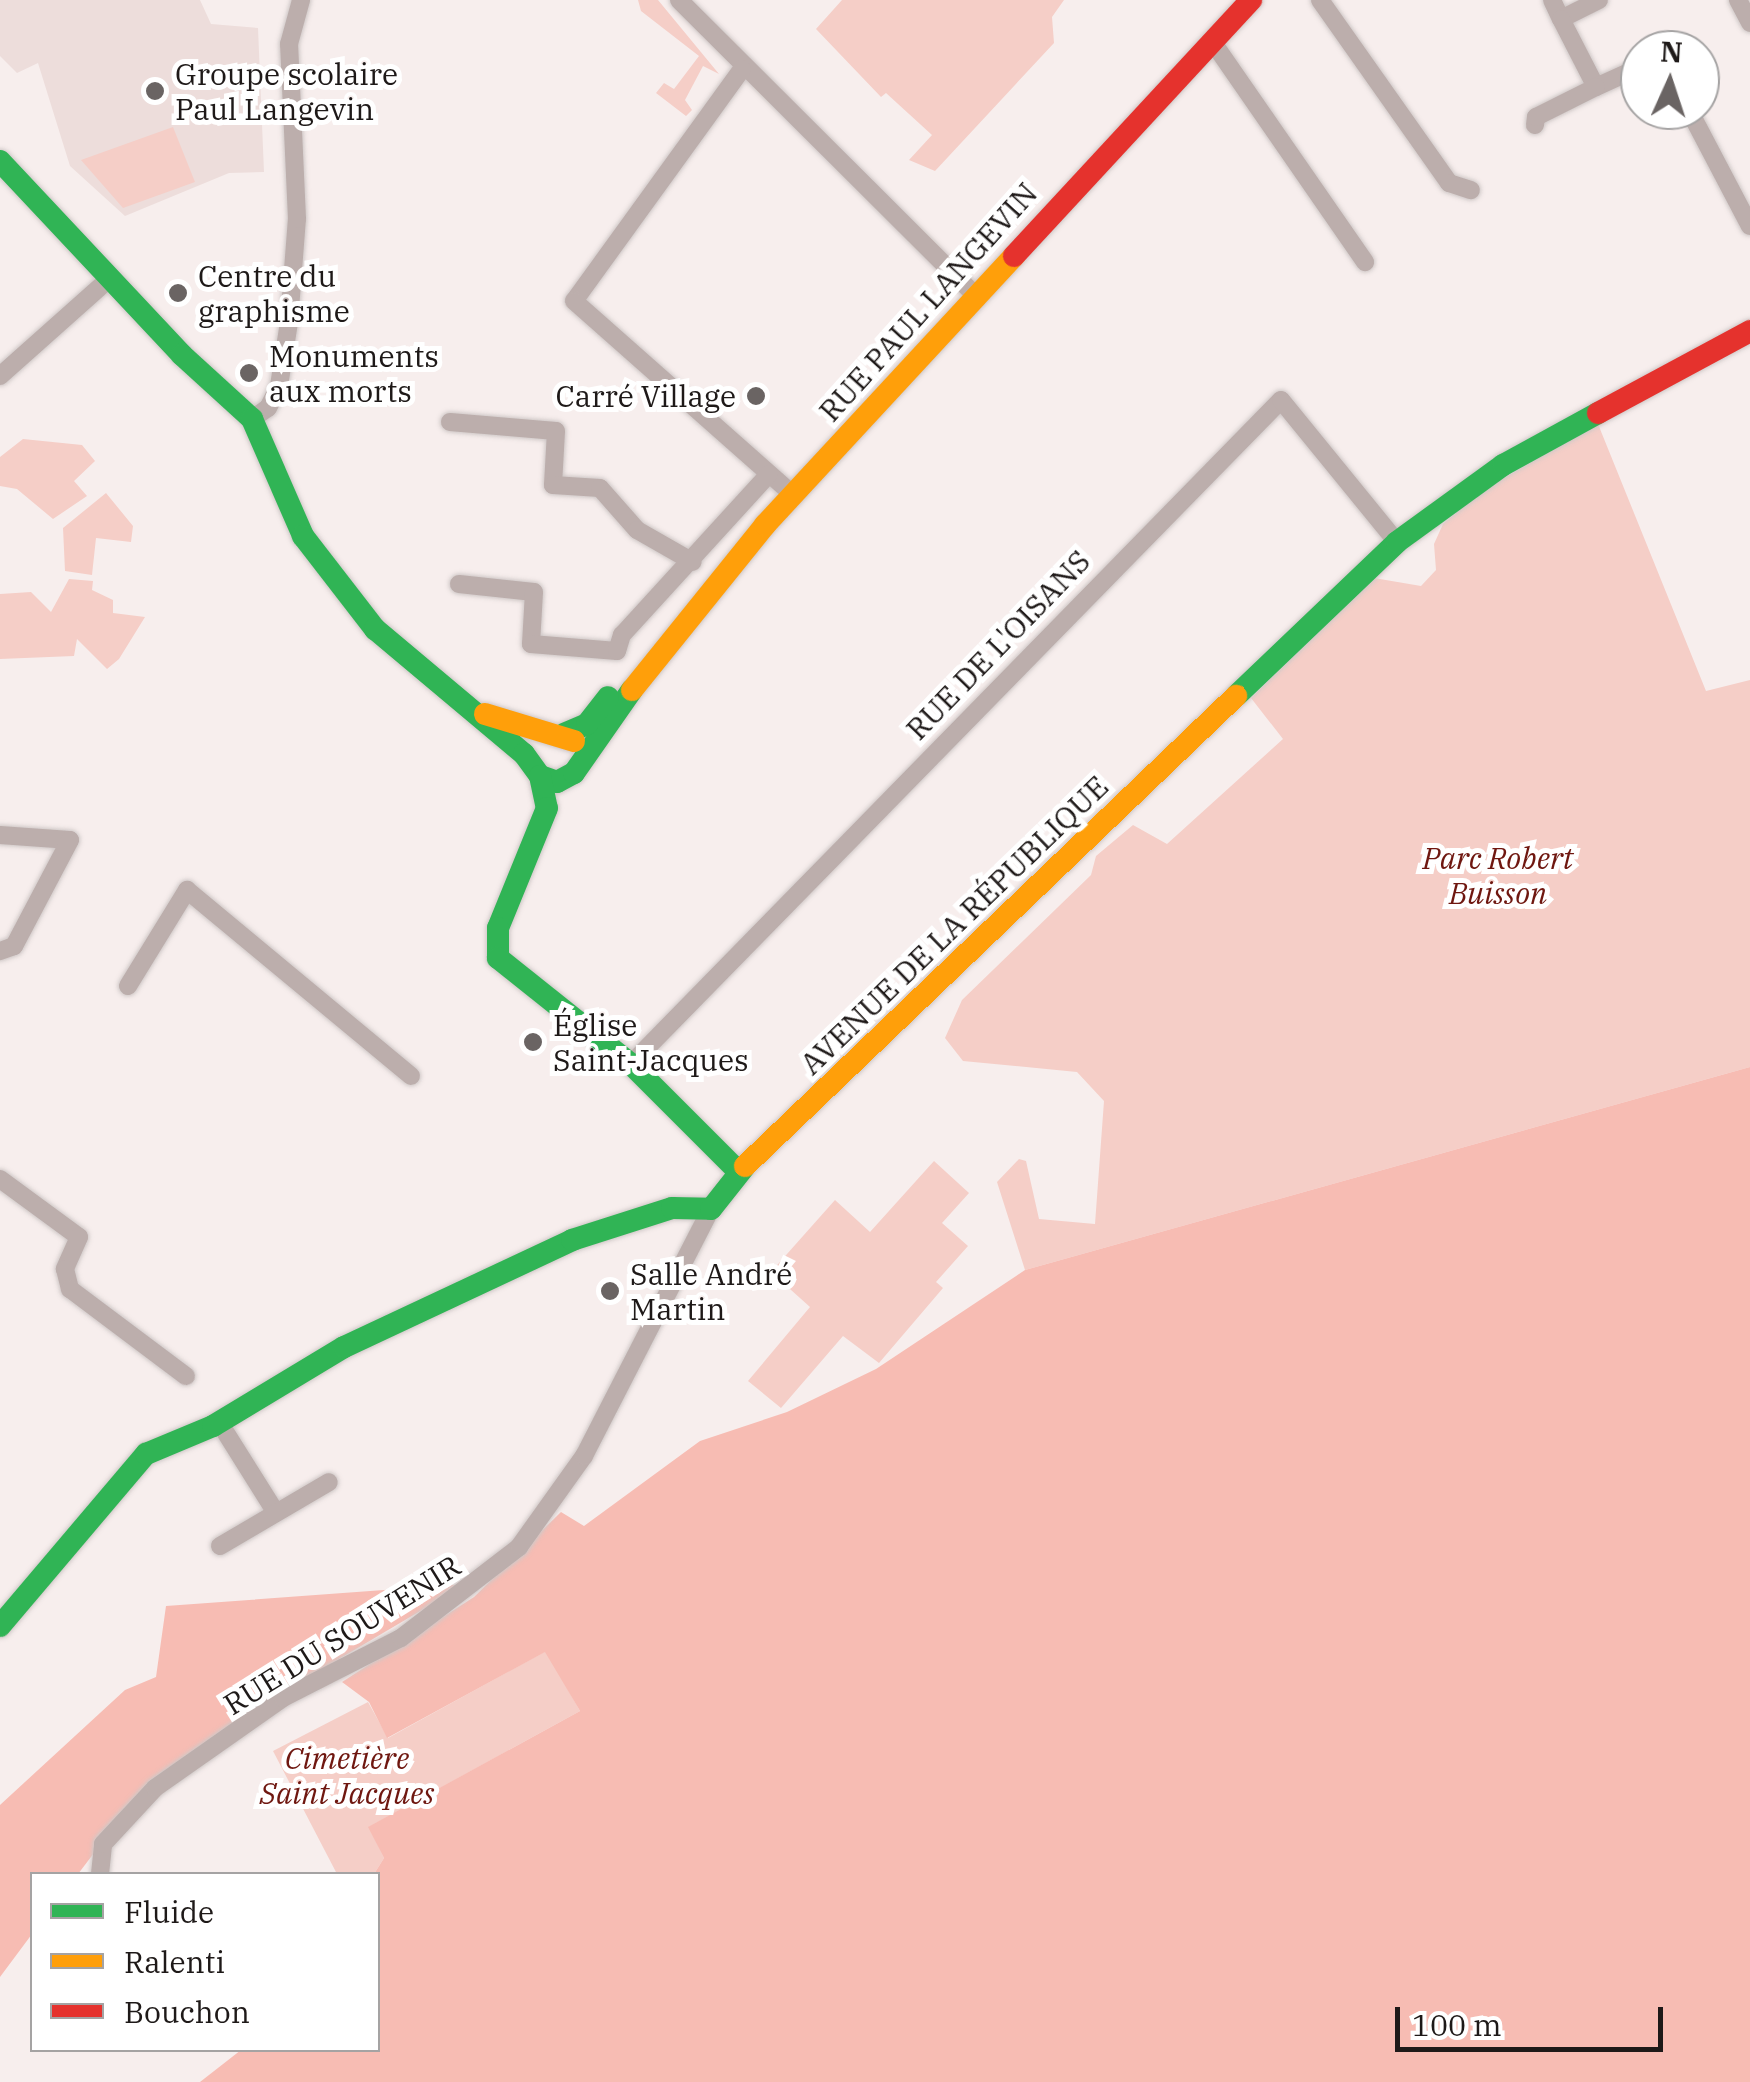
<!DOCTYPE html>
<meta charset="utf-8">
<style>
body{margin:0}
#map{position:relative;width:1750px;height:2082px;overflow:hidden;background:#f7eeed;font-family:"IBM Plex Serif",serif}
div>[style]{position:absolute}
.built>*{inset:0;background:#eddddb}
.green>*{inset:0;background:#f5cec7}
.forest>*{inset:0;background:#f7bcb3}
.roads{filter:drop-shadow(0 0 2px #cfc8c7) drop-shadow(0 0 2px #cfc8c7)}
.street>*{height:18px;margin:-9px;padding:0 9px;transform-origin:9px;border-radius:9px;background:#bcaeac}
.fast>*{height:22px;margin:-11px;padding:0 11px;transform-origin:11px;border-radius:11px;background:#30b455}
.slow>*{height:22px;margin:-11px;padding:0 11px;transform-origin:11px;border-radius:11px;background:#ff9f0a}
.jam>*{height:22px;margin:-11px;padding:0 11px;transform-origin:11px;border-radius:11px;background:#e5322d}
.dots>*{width:28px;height:28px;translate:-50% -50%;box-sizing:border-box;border:5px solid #fff;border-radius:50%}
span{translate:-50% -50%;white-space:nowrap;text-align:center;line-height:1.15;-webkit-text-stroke:10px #fff;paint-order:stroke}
.poi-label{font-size:30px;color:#1e1918}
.left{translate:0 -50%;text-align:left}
.right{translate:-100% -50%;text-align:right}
.street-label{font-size:30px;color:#1e1918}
.park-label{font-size:30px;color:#6f1710;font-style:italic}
.legend{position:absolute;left:30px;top:1872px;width:350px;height:180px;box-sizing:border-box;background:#fff;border:2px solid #a5a3a3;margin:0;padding:12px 18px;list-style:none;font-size:30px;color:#1e1918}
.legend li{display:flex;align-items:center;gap:20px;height:50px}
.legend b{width:50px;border:2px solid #a5a3a3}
.north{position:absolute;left:1620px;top:30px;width:100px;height:100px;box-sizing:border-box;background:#fff;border:2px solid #a5a3a3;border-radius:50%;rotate:3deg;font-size:28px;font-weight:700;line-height:40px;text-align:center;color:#1e1918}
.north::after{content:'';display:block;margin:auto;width:35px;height:45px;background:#6a6463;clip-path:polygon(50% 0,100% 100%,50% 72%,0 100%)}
.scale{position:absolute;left:1395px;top:2007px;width:268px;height:45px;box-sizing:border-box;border:5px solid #1e1918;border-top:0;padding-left:12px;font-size:30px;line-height:35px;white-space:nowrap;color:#1e1918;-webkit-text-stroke:8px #fff;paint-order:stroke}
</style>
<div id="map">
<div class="built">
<div style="clip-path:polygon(0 0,200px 0,211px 24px,258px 28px,264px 172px,229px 173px,125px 216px,70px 166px,38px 63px,17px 73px,0 56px)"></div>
</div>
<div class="green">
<div style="clip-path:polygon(638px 0,658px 0,719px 74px,703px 66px,685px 100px,692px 110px,686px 116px,656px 93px,664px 83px,674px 89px,699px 56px,641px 11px)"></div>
<div style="clip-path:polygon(842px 0,1064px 0,1052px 17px,1054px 43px,935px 171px,909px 160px,932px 135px,886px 93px,881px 97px,816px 29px)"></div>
<div style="clip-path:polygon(173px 127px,195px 182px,123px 208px,81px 160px)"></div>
<div style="clip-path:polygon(1598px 424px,1706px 691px,1750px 680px,1750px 1067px,1025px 1270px,997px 1182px,1019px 1159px,1026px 1161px,1039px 1219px,1095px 1224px,1104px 1101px,1077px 1072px,963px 1061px,945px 1038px,962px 1000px,1091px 875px,1096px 856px,1133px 825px,1167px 844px,1283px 739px,1251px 698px,1374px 578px,1421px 586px,1436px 570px,1434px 544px,1443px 524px,1485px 489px)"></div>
<div style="clip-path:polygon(23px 439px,82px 445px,95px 461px,74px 481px,87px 496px,53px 519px,17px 489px,0 486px,0 457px)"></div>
<div style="clip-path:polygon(106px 493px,133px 526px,131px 542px,96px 538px,92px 575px,65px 571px,63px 528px)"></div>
<div style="clip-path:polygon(69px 579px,93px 581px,92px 590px,113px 600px,113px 613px,145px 617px,119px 659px,107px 669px,77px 639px,74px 656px,0 659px,0 594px,31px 592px,51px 612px)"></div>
<div style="clip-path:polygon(934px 1161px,969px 1193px,942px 1223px,968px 1246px,936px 1282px,943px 1288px,879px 1363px,843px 1336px,781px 1408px,748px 1381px,810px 1307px,771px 1272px,835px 1200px,870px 1232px)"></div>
<div style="clip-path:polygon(546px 1651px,580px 1711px,369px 1827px,384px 1858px,374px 1874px,337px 1874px,273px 1751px,368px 1702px,388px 1738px)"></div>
</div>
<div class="forest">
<div style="clip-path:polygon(1750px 1067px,1750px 2082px,200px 2082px,241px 2050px,378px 2050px,374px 1874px,384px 1858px,368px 1827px,580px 1711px,545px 1652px,387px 1738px,369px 1702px,342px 1682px,474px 1597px,561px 1512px,584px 1526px,700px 1441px,787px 1412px,876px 1369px,1025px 1270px)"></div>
<div style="clip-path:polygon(466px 1584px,251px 1711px,149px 1781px,78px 1874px,32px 1874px,32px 1934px,0 1977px,0 1805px,125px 1690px,156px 1677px,166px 1606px)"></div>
</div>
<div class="roads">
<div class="street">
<div style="left:679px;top:0;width:418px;rotate:44.9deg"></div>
<div style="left:1320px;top:0;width:224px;rotate:54.8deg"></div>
<div style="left:1449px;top:183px;width:23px;rotate:18deg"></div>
<div style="left:1552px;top:0;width:21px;rotate:65deg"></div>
<div style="left:1599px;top:0;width:42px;rotate:153.4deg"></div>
<div style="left:1561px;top:19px;width:76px;rotate:62.8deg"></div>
<div style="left:1596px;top:87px;width:48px;rotate:-24.4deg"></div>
<div style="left:1738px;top:0;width:26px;rotate:62deg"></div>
<div style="left:1212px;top:41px;width:269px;rotate:55.3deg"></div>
<div style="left:742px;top:69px;width:286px;rotate:125.9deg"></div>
<div style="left:574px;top:301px;width:293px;rotate:41.5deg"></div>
<div style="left:1689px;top:110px;width:131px;rotate:62.3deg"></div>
<div style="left:1535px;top:125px;width:8px;rotate:-83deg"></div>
<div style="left:1536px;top:117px;width:67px;rotate:-26.6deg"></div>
<div style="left:0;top:376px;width:147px;rotate:-41.7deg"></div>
<div style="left:252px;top:419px;width:19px;rotate:-35deg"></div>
<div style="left:268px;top:408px;width:25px;rotate:-63deg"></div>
<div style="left:279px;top:386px;width:65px;rotate:-81.1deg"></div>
<div style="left:289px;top:322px;width:103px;rotate:-85.6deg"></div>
<div style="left:297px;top:219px;width:175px;rotate:-92.6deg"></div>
<div style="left:289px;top:44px;width:46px;rotate:-74.7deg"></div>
<div style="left:450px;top:422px;width:106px;rotate:4.9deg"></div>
<div style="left:556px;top:431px;width:54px;rotate:93.2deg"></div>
<div style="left:553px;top:485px;width:47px;rotate:3.7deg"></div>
<div style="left:600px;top:488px;width:56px;rotate:48.6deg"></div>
<div style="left:637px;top:530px;width:64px;rotate:29.7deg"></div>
<div style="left:459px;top:584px;width:75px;rotate:6.1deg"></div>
<div style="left:534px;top:592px;width:52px;rotate:93.3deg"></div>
<div style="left:531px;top:644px;width:86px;rotate:4.7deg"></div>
<div style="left:617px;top:651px;width:17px;rotate:-73deg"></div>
<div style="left:622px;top:635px;width:218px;rotate:-47.6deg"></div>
<div style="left:0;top:835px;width:70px;rotate:4.1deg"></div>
<div style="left:70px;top:840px;width:120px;rotate:117.8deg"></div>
<div style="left:14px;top:946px;width:15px;rotate:160deg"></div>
<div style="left:128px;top:986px;width:113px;rotate:-58.4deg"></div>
<div style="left:187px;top:890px;width:291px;rotate:39.7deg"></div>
<div style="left:631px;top:1064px;width:929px;rotate:-45.61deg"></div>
<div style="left:1281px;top:400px;width:183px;rotate:50.8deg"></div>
<div style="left:0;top:1179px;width:98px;rotate:36.3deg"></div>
<div style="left:79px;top:1237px;width:35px;rotate:114deg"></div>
<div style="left:65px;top:1269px;width:21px;rotate:76deg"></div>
<div style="left:70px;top:1289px;width:145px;rotate:36.9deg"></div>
<div style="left:219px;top:1422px;width:107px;rotate:57.9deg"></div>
<div style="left:220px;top:1546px;width:126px;rotate:-30.4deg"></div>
<div style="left:100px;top:1874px;width:30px;rotate:-84deg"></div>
<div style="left:103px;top:1844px;width:76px;rotate:-47.1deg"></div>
<div style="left:155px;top:1788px;width:156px;rotate:-35.1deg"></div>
<div style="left:283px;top:1698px;width:132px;rotate:-27deg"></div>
<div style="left:401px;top:1638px;width:149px;rotate:-37.6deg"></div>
<div style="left:519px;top:1547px;width:112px;rotate:-54.5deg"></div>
<div style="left:584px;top:1456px;width:278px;rotate:-62.8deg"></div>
</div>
<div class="fast">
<div style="left:0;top:161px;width:266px;rotate:46.8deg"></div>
<div style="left:182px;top:355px;width:95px;rotate:42.4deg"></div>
<div style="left:252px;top:419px;width:128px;rotate:66.4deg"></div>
<div style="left:303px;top:536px;width:118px;rotate:52.3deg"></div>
<div style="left:375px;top:629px;width:194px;rotate:40deg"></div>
<div style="left:524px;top:754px;width:27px;rotate:54deg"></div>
<div style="left:540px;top:776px;width:18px;rotate:19deg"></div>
<div style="left:557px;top:782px;width:19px;rotate:-28deg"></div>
<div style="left:574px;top:773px;width:101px;rotate:-55.1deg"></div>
<div style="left:1236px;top:696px;width:223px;rotate:-43.7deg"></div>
<div style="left:1397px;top:542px;width:131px;rotate:-36deg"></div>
<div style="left:1503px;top:465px;width:108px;rotate:-28.7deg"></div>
<div style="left:564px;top:734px;width:25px;rotate:-23deg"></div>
<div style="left:587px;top:724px;width:34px;rotate:-52deg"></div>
<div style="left:540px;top:776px;width:33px;rotate:78deg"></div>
<div style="left:547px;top:808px;width:130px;rotate:112.2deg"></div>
<div style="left:498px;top:928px;width:30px;rotate:90deg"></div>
<div style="left:498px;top:958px;width:170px;rotate:38.6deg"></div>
<div style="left:631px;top:1064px;width:153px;rotate:45deg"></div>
<div style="left:0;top:1626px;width:226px;rotate:-49.7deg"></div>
<div style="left:146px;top:1454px;width:73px;rotate:-22.7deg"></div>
<div style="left:213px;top:1426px;width:153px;rotate:-31.1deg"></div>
<div style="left:344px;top:1347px;width:252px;rotate:-25.1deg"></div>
<div style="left:572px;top:1240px;width:105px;rotate:-17.7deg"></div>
<div style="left:672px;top:1208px;width:39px;rotate:1deg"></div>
<div style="left:711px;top:1209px;width:55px;rotate:-51.7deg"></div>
</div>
<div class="slow">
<div style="left:632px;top:690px;width:212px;rotate:-51.1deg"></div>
<div style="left:765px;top:525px;width:367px;rotate:-47.2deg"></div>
<div style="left:485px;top:714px;width:93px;rotate:16.9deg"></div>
<div style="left:745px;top:1166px;width:680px;rotate:-43.75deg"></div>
</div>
<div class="jam">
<div style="left:1014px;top:256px;width:349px;rotate:-47.2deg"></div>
<div style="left:1598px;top:413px;width:173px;rotate:-28.3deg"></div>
</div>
</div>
<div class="dots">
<div style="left:155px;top:91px;background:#6a6463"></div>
<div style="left:178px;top:293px;background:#6a6463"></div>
<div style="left:249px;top:373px;background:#6a6463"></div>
<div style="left:756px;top:396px;background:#6a6463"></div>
<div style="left:533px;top:1042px;background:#6a6463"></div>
<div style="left:610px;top:1291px;background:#6a6463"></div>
</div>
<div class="poi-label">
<span class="left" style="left:175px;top:91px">Groupe scolaire<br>Paul Langevin</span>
<span class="left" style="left:198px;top:293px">Centre du<br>graphisme</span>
<span class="left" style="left:269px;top:373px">Monuments<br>aux morts</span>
<span class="right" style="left:736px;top:396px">Carré Village</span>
<span class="left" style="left:553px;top:1042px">Église<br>Saint-Jacques</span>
<span class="left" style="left:630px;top:1291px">Salle André<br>Martin</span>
</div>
<div class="street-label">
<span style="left:928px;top:302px;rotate:-48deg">RUE PAUL LANGEVIN</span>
<span style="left:998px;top:645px;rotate:-46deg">RUE DE L'OISANS</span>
<span style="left:954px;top:925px;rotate:-44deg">AVENUE DE LA RÉPUBLIQUE</span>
<span style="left:342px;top:1635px;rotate:-32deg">RUE DU SOUVENIR</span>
</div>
<div class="park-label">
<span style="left:1498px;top:875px">Parc Robert<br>Buisson</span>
<span style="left:347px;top:1775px">Cimetière<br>Saint Jacques</span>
</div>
<ul class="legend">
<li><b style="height:12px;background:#30b455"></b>Fluide</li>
<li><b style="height:12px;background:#ff9f0a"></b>Ralenti</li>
<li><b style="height:12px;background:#e5322d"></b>Bouchon</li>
</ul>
<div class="north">N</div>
<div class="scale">100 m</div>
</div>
